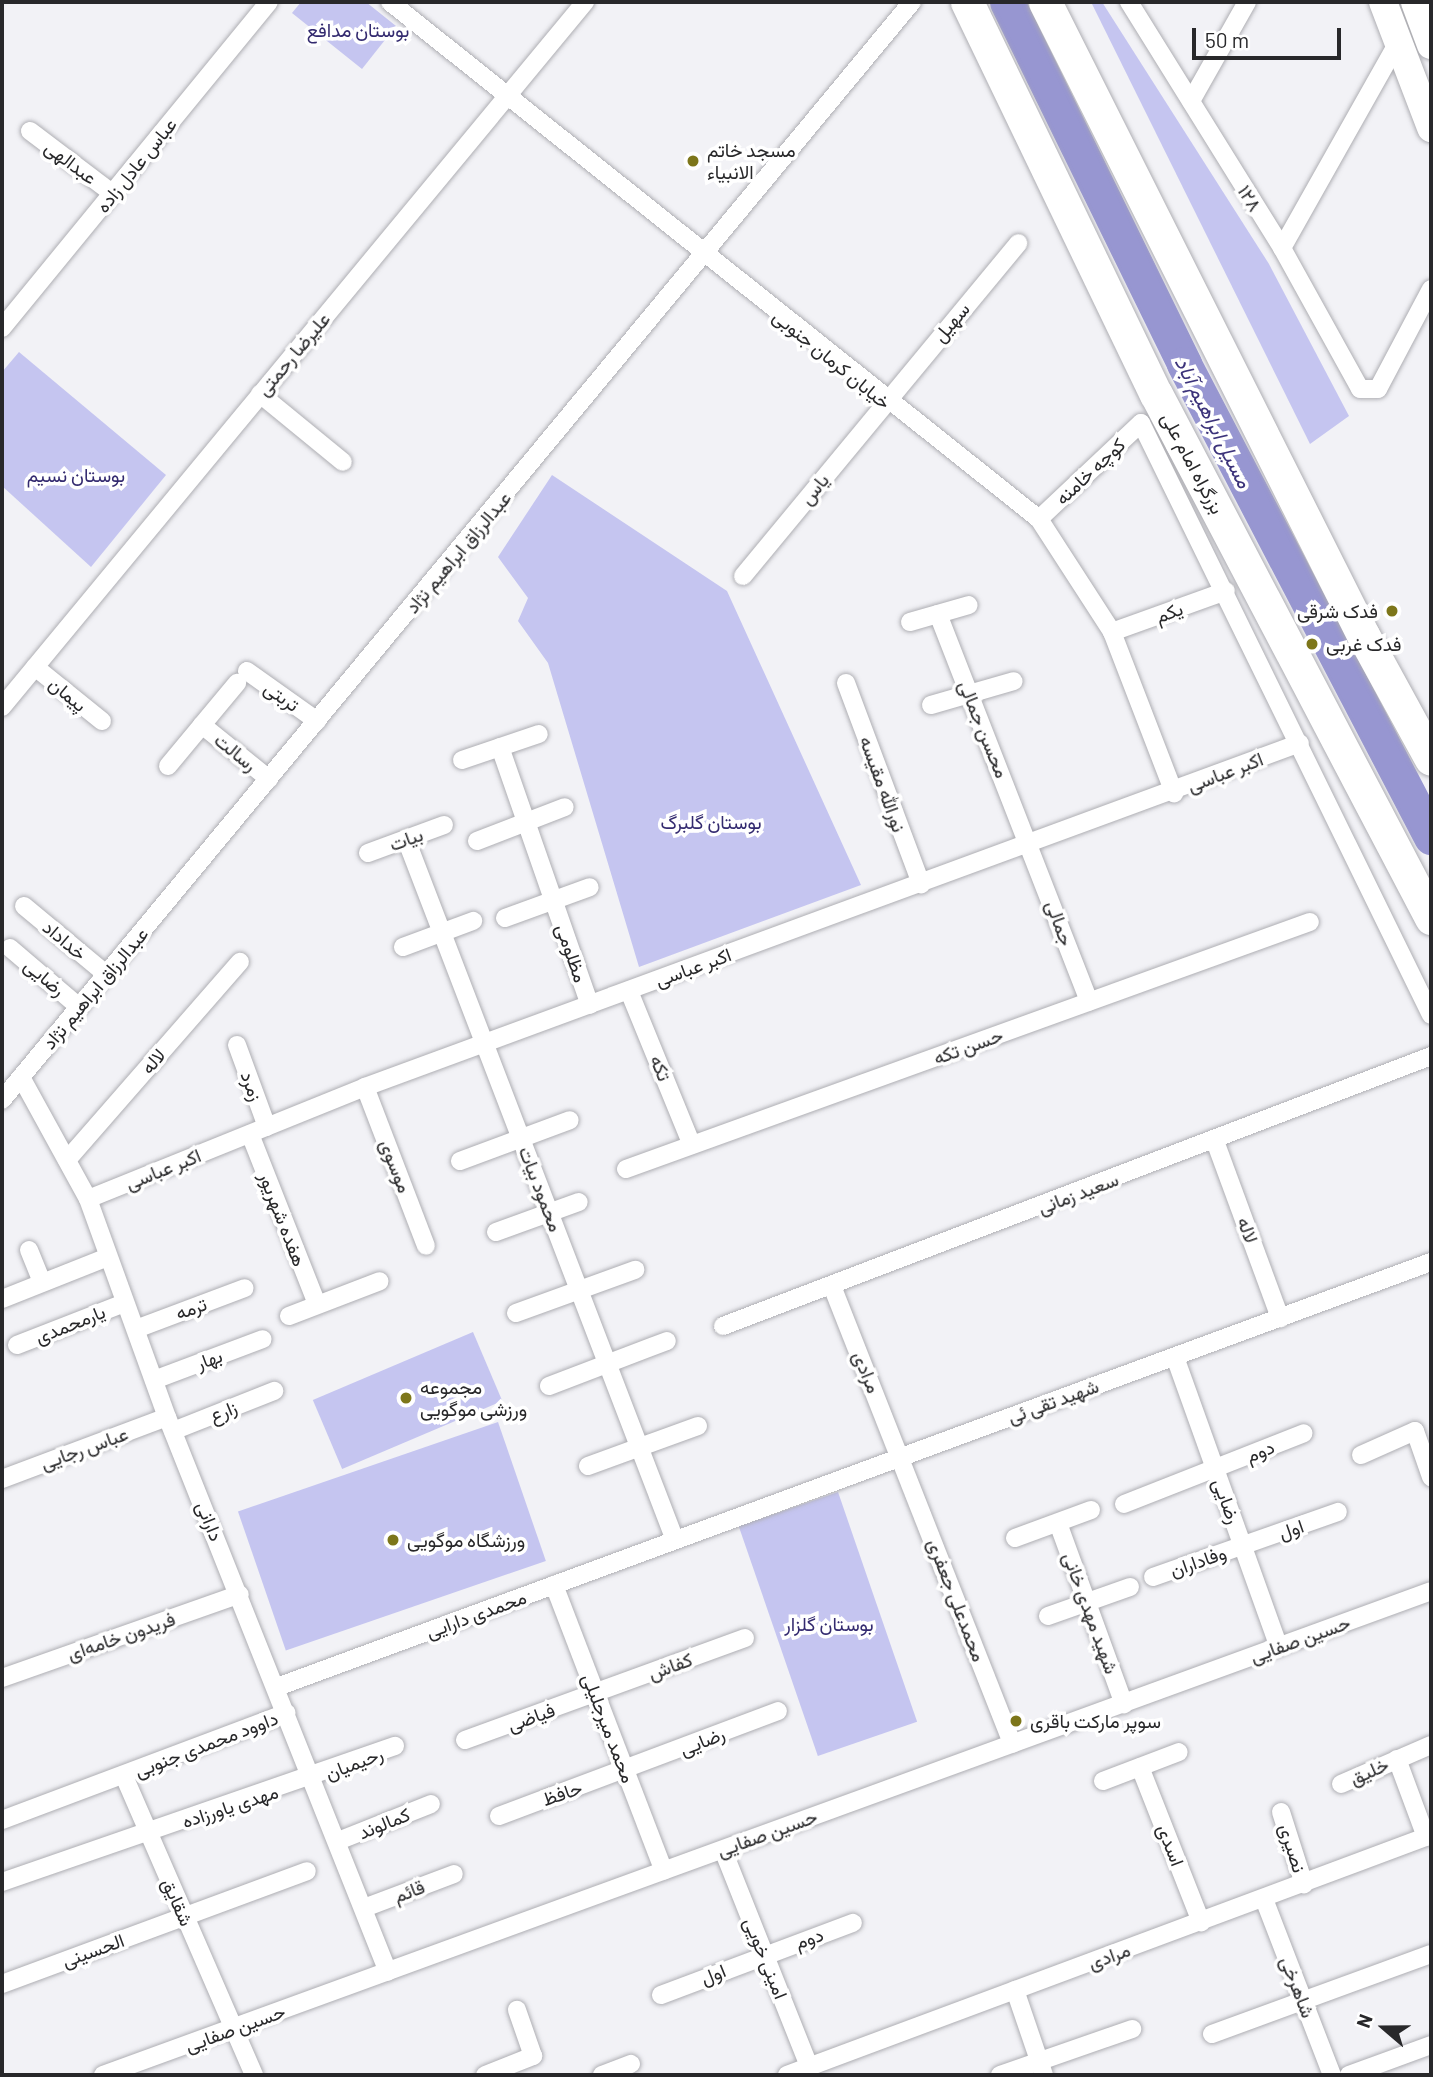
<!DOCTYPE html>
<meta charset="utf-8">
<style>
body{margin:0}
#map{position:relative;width:1433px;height:2077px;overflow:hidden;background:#f2f2f6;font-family:Barlow,Vazirmatn,sans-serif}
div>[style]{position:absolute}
.green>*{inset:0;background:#c5c5f0;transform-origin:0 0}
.river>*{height:35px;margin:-17.5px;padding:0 17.5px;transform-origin:17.5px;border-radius:17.5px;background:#9796d1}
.roads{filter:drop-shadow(0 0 2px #aeaeb3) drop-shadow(0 0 2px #aeaeb3)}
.street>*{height:18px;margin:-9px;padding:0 9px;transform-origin:9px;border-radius:9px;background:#fff}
.primary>*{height:28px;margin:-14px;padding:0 14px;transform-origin:14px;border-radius:14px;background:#fff}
.highway>*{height:33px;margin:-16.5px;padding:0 16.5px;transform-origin:16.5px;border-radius:16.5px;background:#fff}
.dots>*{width:19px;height:19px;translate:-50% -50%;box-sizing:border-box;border:4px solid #fff;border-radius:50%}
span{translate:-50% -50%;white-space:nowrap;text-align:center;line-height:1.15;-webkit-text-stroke:7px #fff;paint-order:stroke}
.park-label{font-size:19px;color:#332a6f}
.poi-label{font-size:19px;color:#28282a}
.left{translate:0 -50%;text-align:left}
.right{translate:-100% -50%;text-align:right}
.street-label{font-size:19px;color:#28282a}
.water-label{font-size:21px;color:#3c337a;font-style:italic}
.frame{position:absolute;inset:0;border:4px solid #28282a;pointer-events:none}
.north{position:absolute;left:1349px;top:1993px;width:70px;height:70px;-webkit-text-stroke:5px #fff;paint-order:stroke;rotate:290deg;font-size:19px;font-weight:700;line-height:28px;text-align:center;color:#28282a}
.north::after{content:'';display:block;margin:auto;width:24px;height:32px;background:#28282a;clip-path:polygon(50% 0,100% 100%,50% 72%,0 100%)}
.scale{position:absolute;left:1192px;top:28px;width:149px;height:32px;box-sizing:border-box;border:4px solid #28282a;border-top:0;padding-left:9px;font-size:21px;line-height:24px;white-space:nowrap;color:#28282a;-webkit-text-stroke:5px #fff;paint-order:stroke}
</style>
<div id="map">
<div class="green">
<div style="clip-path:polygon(301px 2px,366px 2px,396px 26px,362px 69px,292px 13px)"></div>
<div style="clip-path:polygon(1091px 2px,1102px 2px,1269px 264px,1349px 416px,1310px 444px)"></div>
<div style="clip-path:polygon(19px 352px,166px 475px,91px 567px,2px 486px,2px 372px)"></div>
<div style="clip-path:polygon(552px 475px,727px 591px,861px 885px,639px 967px,548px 663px,518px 621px,528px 598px,498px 557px)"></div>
<div style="left:473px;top:1332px;width:75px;height:174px;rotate:67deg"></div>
<div style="left:498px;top:1422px;width:147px;height:275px;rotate:71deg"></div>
<div style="left:838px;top:1492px;width:243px;height:105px;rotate:71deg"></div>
</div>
<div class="river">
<div style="left:1007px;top:2px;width:403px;rotate:63.9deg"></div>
<div style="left:1184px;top:364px;width:534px;rotate:62.43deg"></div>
</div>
<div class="roads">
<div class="street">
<div style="left:390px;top:2px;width:830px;rotate:38.54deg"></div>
<div style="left:1039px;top:519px;width:135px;rotate:57.1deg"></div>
<div style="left:1112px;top:632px;width:173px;rotate:68.9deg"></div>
<div style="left:1129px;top:2px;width:290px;rotate:58.1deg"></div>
<div style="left:1282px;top:248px;width:161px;rotate:61deg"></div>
<div style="left:1360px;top:389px;width:18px"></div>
<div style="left:1378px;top:389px;width:113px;rotate:-62.1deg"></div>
<div style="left:1191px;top:101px;width:114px;rotate:-60.5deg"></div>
<div style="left:30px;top:131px;width:103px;rotate:37.1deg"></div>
<div style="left:1282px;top:248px;width:236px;rotate:-60.6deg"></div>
<div style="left:2px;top:328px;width:421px;rotate:-50.7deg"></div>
<div style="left:260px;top:394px;width:107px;rotate:39.3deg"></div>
<div style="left:1039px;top:519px;width:140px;rotate:-43.3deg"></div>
<div style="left:1141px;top:423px;width:659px;rotate:63.9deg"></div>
<div style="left:743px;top:576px;width:432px;rotate:-50.4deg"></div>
<div style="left:938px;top:614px;width:416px;rotate:68.7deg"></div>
<div style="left:910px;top:622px;width:61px;rotate:-16.1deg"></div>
<div style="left:1112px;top:632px;width:121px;rotate:-19.8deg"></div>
<div style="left:35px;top:667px;width:86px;rotate:38.9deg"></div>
<div style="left:247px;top:671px;width:86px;rotate:35.5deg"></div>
<div style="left:846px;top:683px;width:215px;rotate:69.5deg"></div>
<div style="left:931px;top:705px;width:86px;rotate:-16.1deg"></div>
<div style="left:2px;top:707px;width:915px;rotate:-50.41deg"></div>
<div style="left:202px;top:725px;width:55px;rotate:-50.2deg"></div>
<div style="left:500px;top:747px;width:273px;rotate:70.8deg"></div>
<div style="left:462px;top:760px;width:81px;rotate:-18.7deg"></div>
<div style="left:168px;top:766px;width:53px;rotate:-50.3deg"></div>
<div style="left:202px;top:725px;width:86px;rotate:38.9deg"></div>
<div style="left:406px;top:839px;width:751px;rotate:69.01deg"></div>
<div style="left:477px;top:841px;width:94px;rotate:-21.1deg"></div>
<div style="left:368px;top:853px;width:81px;rotate:-20.2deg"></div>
<div style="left:24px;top:906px;width:107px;rotate:39.7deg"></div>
<div style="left:505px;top:918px;width:90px;rotate:-20deg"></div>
<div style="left:403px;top:947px;width:75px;rotate:-20.4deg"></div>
<div style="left:10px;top:948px;width:91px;rotate:40.5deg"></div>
<div style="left:629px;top:991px;width:166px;rotate:67.8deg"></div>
<div style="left:237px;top:1045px;width:87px;rotate:69.9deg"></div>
<div style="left:21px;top:1077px;width:139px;rotate:61.2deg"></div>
<div style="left:88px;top:1199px;width:232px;rotate:70.1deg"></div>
<div style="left:167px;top:1417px;width:597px;rotate:68.29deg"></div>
<div style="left:365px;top:1087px;width:170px;rotate:69deg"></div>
<div style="left:2px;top:1100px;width:1426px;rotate:-50.35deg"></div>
<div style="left:250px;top:1134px;width:183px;rotate:68.5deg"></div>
<div style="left:1215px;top:1141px;width:189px;rotate:69.8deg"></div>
<div style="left:67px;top:1160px;width:263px;rotate:-48.9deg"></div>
<div style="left:460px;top:1161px;width:117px;rotate:-20.4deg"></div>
<div style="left:626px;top:1169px;width:727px;rotate:-19.86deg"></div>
<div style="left:88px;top:1199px;width:299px;rotate:-22deg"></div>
<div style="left:365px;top:1087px;width:996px;rotate:-20.2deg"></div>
<div style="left:496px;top:1232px;width:88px;rotate:-19.9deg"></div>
<div style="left:29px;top:1250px;width:35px;rotate:68deg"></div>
<div style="left:832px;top:1286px;width:492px;rotate:68.5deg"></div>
<div style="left:2px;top:1299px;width:114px;rotate:-21.6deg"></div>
<div style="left:516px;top:1313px;width:127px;rotate:-19.9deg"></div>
<div style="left:289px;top:1316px;width:97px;rotate:-21deg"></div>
<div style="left:723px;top:1326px;width:758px;rotate:-20.87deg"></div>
<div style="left:136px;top:1329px;width:116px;rotate:-20.6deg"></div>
<div style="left:17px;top:1345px;width:115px;rotate:-21.4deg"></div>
<div style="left:1175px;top:1357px;width:308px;rotate:70.3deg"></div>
<div style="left:154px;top:1380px;width:116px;rotate:-20.6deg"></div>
<div style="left:549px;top:1386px;width:126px;rotate:-20.9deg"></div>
<div style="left:173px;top:1431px;width:109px;rotate:-21.6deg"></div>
<div style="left:1361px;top:1455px;width:59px;rotate:-24deg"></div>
<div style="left:1415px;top:1431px;width:49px;rotate:70.8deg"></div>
<div style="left:588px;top:1466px;width:117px;rotate:-20deg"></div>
<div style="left:2px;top:1479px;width:176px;rotate:-20.6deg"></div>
<div style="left:1124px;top:1504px;width:193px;rotate:-21.5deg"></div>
<div style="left:1058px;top:1523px;width:193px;rotate:70deg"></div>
<div style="left:1015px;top:1538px;width:81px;rotate:-20.2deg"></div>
<div style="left:1153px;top:1577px;width:196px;rotate:-19.4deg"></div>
<div style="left:554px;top:1585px;width:306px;rotate:69deg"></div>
<div style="left:1048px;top:1616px;width:87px;rotate:-19.5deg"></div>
<div style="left:2px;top:1678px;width:252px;rotate:-19.4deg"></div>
<div style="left:277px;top:1687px;width:1230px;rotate:-20.22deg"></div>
<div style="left:465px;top:1740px;width:298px;rotate:-20deg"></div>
<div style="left:1397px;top:1759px;width:83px;rotate:69.6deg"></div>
<div style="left:1140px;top:1767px;width:167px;rotate:68.5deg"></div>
<div style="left:124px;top:1776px;width:326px;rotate:66.5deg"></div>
<div style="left:1103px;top:1781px;width:81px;rotate:-20.9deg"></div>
<div style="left:1341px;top:1784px;width:98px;rotate:-23.4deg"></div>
<div style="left:1281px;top:1812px;width:76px;rotate:72.3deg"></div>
<div style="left:499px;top:1816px;width:298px;rotate:-20.6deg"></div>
<div style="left:2px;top:1820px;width:304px;rotate:-20.6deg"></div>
<div style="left:338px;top:1841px;width:100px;rotate:-21.7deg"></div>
<div style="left:723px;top:1850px;width:232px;rotate:68.3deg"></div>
<div style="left:2px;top:1882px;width:416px;rotate:-19.1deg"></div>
<div style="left:1264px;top:1899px;width:189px;rotate:68.9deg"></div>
<div style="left:364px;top:1908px;width:96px;rotate:-20.7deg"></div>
<div style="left:2px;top:1984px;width:325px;rotate:-20.3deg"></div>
<div style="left:1015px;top:1990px;width:90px;rotate:71.2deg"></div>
<div style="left:661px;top:1995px;width:205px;rotate:-20.6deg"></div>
<div style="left:1212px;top:2034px;width:233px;rotate:-20.1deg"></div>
<div style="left:103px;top:2075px;width:1413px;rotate:-20.02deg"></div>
<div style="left:485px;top:2075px;width:52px;rotate:-21.6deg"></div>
<div style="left:533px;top:2056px;width:49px;rotate:-109.2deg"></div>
<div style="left:602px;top:2075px;width:31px;rotate:-21deg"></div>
<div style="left:787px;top:2075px;width:687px;rotate:-20.44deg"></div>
<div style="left:1000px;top:2075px;width:140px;rotate:-19.2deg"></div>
<div style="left:1349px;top:2075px;width:87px;rotate:-20.1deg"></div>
</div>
<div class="primary">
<div style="left:1383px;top:2px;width:135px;rotate:69.1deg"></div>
<div style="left:1415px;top:2px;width:46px;rotate:69.6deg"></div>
</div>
<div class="highway">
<div style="left:967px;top:2px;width:435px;rotate:64.3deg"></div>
<div style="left:1156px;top:394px;width:592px;rotate:62.31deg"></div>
<div style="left:1045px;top:2px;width:708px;rotate:63.33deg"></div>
<div style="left:1363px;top:635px;width:141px;rotate:61.3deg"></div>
</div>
</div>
<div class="dots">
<div style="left:693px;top:161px;background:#7d761a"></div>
<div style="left:1392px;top:611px;background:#7d761a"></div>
<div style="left:1312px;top:644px;background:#7d761a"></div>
<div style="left:406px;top:1398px;background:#7d761a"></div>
<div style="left:393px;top:1540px;background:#7d761a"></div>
<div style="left:1016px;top:1721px;background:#7d761a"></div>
</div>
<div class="park-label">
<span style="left:358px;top:30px">بوستان مدافع</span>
<span style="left:76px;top:475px">بوستان نسیم</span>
<span style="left:711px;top:822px">بوستان گلبرگ</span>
<span style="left:829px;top:1624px">بوستان گلزار</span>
</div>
<div class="poi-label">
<span class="left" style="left:707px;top:161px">مسجد خاتم<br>الانبیاء</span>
<span class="right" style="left:1378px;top:611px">فدک شرقی</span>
<span class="left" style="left:1326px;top:644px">فدک غربی</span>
<span class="left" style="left:420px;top:1398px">مجموعه<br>ورزشی موگویی</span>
<span class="left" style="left:407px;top:1540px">ورزشگاه موگویی</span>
<span class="left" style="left:1030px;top:1721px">سوپر مارکت باقری</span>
</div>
<div class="street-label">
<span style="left:71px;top:162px;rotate:37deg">عبدالهی</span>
<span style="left:136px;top:165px;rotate:-51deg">عباس عادل زاده</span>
<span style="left:1250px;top:198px;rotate:58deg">۱۲۸</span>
<span style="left:951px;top:322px;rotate:-50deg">سهیل</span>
<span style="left:293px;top:354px;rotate:-50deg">علیرضا رحمتی</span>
<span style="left:832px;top:359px;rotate:39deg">خیابان کرمان جنوبی</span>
<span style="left:1193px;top:463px;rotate:62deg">بزرگراه امام علی</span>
<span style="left:1090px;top:471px;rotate:-43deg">کوچه خامنه</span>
<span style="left:814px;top:489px;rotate:-51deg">یاس</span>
<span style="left:458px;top:552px;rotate:-50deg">عبدالرزاق ابراهیم نژاد</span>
<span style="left:1169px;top:612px;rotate:-20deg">یکم</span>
<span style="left:68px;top:694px;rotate:39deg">پیمان</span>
<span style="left:282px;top:696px;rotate:35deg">تربتی</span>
<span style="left:984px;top:729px;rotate:68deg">محسن جمالی</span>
<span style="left:236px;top:752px;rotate:39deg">رسالت</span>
<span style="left:1225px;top:772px;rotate:-21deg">اکبر عباسی</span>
<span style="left:883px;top:784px;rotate:70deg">نورالله مقیسه</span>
<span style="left:406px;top:839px;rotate:-20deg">بیات</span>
<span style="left:1060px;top:923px;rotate:70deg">جمالی</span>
<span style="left:65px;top:940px;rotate:40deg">خداداد</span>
<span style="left:572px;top:953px;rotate:71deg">مظلومی</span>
<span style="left:693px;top:967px;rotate:-20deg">اکبر عباسی</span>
<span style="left:45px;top:977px;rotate:40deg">رضایی</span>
<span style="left:95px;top:988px;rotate:-50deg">عبدالرزاق ابراهیم نژاد</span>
<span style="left:968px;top:1046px;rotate:-20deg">حسن تکه</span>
<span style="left:153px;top:1061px;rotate:-49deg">لاله</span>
<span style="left:661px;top:1068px;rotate:68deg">تکه</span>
<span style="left:252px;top:1086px;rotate:70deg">زمرد</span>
<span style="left:396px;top:1166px;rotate:69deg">موسوی</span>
<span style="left:163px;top:1169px;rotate:-22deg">اکبر عباسی</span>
<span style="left:541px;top:1189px;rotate:69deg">محمود بیات</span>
<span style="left:1078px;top:1193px;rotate:-21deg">سعید زمانی</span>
<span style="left:283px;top:1219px;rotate:69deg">هفده شهریور</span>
<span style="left:1248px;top:1230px;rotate:70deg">لاله</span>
<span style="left:191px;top:1308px;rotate:-20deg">ترمه</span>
<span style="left:70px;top:1324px;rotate:-22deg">یارمحمدی</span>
<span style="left:209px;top:1359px;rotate:-20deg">بهار</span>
<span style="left:867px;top:1372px;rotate:68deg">مرادی</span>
<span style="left:1053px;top:1401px;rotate:-20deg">شهید تقی ئی</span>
<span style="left:223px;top:1411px;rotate:-22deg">زارع</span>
<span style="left:84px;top:1448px;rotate:-20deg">عباس رجایی</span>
<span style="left:1260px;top:1451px;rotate:-22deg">دوم</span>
<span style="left:1227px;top:1501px;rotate:70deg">رضایی</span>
<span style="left:210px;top:1521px;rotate:68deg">دارانی</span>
<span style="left:1291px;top:1529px;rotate:-19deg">اول</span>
<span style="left:1198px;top:1561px;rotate:-19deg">وفاداران</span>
<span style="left:957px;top:1600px;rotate:69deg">محمدعلی جعفری</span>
<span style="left:1091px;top:1613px;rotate:70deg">شهید مهدی خانی</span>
<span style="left:476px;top:1614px;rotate:-20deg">محمدی دارایی</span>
<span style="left:121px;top:1636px;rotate:-19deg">فریدون خامه‌ای</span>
<span style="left:1300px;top:1639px;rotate:-20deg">حسین صفایی</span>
<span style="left:670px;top:1666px;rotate:-20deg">کفاش</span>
<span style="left:531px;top:1717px;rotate:-20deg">فیاضی</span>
<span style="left:609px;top:1728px;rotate:69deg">محمد میرجلیلی</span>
<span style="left:702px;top:1741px;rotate:-22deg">رضایی</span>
<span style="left:206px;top:1744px;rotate:-21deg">داوود محمدی جنوبی</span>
<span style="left:354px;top:1763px;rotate:-21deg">رحیمیان</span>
<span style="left:1369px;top:1771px;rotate:-24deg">خلیق</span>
<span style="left:562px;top:1793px;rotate:-19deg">حافظ</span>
<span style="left:230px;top:1806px;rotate:-18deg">مهدی یاورزاده</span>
<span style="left:384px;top:1823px;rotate:-22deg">کمالوند</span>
<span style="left:767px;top:1833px;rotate:-20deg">حسین صفایی</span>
<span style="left:1171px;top:1845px;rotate:69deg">اسدی</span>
<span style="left:1293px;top:1848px;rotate:73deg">نصیری</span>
<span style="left:409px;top:1891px;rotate:-21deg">قائم</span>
<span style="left:178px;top:1902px;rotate:66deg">شقایق</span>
<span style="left:809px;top:1938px;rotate:-19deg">دوم</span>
<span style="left:93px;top:1950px;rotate:-20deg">الحسینی</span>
<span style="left:1109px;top:1956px;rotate:-20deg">مرادی</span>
<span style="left:766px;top:1958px;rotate:68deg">امینی خویی</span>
<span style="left:713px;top:1974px;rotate:-22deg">اول</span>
<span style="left:1298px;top:1987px;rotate:69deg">شاهرخی</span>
<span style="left:235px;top:2028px;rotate:-20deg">حسین صفایی</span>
</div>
<div class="water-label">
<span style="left:1214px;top:422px;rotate:63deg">مسیل ابراهیم آباد</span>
</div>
<div class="frame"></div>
<div class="north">N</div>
<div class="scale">50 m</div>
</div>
